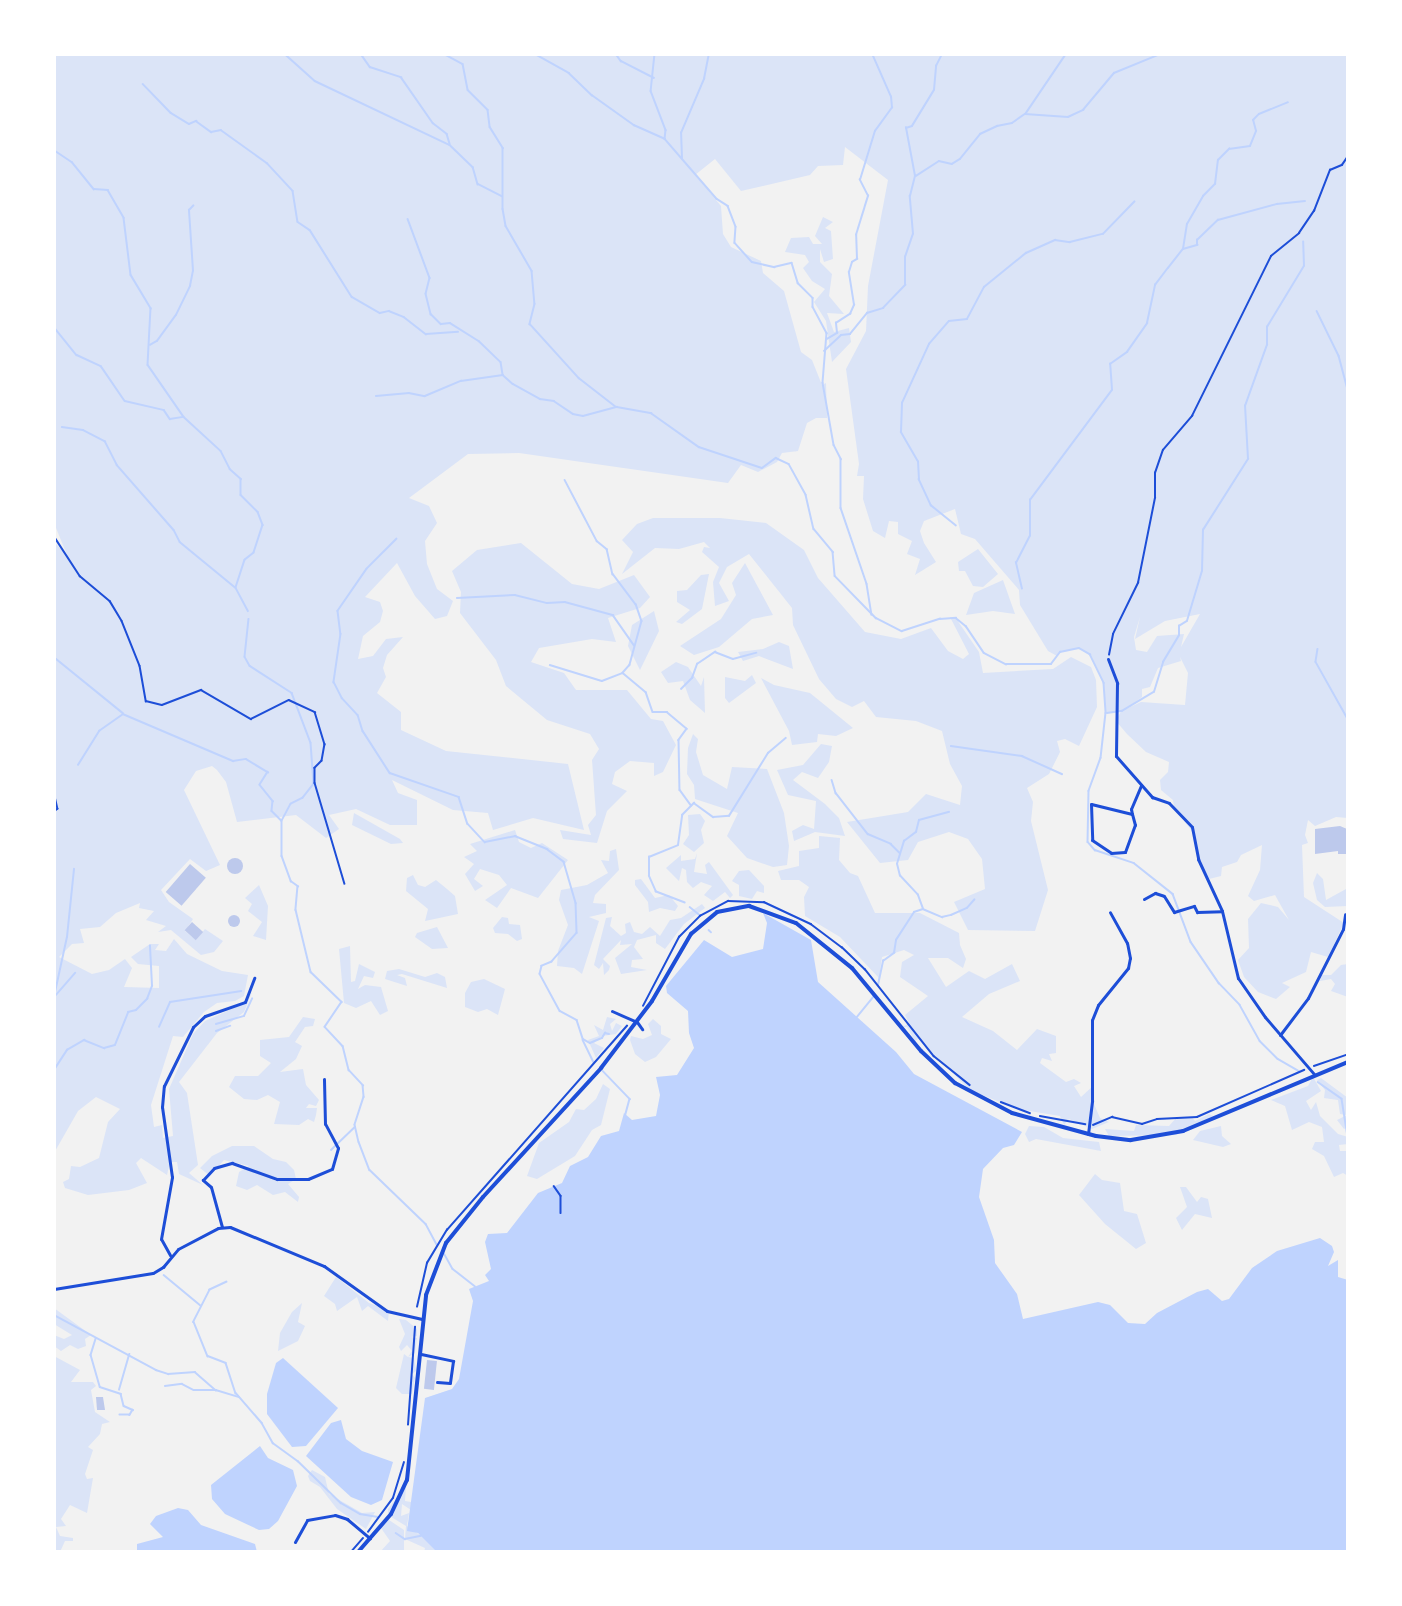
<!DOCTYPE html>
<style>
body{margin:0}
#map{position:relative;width:1402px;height:1606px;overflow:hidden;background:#f2f2f2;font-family:Literata,serif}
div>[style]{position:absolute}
.green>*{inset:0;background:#dbe4f7}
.water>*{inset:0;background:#bfd3fe}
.stream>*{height:1.5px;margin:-0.75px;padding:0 0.75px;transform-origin:0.75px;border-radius:0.75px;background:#bfd3fe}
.building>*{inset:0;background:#bdc9ec;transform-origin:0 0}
.round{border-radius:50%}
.path>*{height:1.5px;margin:-0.75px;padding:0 0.75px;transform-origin:0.75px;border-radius:0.75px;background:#1d4ed8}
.minor>*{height:3px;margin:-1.5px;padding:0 1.5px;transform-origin:1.5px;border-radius:1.5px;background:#1d4ed8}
.secondary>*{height:4px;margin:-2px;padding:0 2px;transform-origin:2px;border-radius:2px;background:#1d4ed8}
span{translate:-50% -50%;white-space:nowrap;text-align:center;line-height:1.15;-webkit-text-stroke:5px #fff;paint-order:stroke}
.frame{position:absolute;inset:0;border:56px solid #fff;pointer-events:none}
</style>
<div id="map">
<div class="green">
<div style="clip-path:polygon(evenodd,54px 54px,1348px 54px,1348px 818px,1336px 817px,1315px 826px,1308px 820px,1305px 835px,1308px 843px,1302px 845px,1304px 897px,1344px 923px,1328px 957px,1311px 952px,1306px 972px,1282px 983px,1290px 987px,1276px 999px,1258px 992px,1244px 977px,1238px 960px,1249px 948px,1248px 919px,1261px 903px,1278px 907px,1289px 920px,1275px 895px,1254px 901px,1248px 896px,1260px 870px,1262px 845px,1241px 855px,1237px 862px,1222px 867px,1221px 876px,1209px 879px,1197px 856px,1194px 834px,1174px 807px,1173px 800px,1161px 790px,1160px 780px,1168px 772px,1169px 762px,1146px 752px,1127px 734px,1116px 721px,1121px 711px,1106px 713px,1104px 683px,1092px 657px,1079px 648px,1061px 652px,1057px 656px,1048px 651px,1020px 605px,1019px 590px,975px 539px,961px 534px,955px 509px,924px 521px,920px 531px,924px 543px,936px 562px,915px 575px,920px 559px,907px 554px,912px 541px,898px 534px,898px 522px,889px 521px,885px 538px,873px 531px,863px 499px,864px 476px,857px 476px,859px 464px,846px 369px,866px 331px,868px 286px,888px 180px,845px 147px,843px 165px,818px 166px,810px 175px,741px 191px,715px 159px,695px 175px,721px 206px,723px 234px,731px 247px,761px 261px,763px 273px,784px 291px,801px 352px,812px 360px,822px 385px,826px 383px,827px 418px,816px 418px,807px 423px,798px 451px,782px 453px,777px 462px,758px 472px,741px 465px,728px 483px,519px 453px,468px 454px,409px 498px,429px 506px,437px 523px,425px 541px,427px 564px,437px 589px,453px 601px,447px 616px,435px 619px,415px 596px,397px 563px,365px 597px,380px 602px,383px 611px,380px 622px,363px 636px,358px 659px,373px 656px,386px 639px,403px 637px,387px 655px,383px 668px,386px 677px,377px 693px,401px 712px,401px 730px,446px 751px,568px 764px,584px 830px,533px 818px,493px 830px,488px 813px,453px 810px,392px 780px,398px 793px,417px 800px,417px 825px,390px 825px,356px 809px,329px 815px,339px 829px,326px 838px,296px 815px,237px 822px,226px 782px,217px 770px,212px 766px,196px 771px,184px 790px,220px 865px,206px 871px,190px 859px,161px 890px,169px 902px,193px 919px,185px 931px,196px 940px,205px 929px,223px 941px,214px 952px,201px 955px,171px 930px,158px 932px,166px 926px,146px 920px,154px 911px,139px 908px,140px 903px,116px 913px,100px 927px,80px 929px,84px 943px,72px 944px,59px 957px,92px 974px,109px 970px,125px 959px,132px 968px,124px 987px,159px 988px,159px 966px,138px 964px,131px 957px,150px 944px,159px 944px,155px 950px,166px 951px,174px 939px,187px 954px,222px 971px,248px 975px,244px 996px,235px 1001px,217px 1003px,204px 1012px,183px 1037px,173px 1036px,151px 1105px,154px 1127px,162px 1125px,163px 1138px,173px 1136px,169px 1089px,193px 1034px,205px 1021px,245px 1003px,252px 992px,244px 1012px,217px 1033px,179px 1082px,187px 1093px,198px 1165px,189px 1173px,203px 1185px,179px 1174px,177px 1162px,170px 1162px,167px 1175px,141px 1158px,136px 1163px,147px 1183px,129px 1190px,88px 1195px,65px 1188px,63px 1182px,69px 1179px,71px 1166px,80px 1167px,99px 1158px,108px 1122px,120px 1109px,96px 1097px,78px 1111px,54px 1153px,54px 542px,67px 555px,54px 523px,54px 54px,1200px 614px,1181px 647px,1184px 634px,1157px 636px,1147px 652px,1136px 650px,1134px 637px,1140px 617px,1135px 639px,1165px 621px,1200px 614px,54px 54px,1180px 657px,1188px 673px,1185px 705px,1141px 702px,1126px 709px,1142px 697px,1142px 689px,1150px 687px,1158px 668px,1181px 661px,1180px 657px)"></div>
<div style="clip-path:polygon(823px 217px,833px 222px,825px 228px,831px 231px,833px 259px,824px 262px,820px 249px,820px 262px,832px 274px,829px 296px,844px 314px,827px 313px,834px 332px,849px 328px,851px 342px,832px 362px,826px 321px,814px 302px,825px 289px,812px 281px,803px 268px,809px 262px,805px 255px,785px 252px,791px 238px,809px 237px,813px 244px,822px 244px,815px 236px)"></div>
<div style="clip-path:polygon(653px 518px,720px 518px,766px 523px,804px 550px,818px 578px,865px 632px,901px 639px,931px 628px,948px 651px,963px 659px,969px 654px,950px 617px,955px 617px,979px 652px,983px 673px,1053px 669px,1071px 657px,1091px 667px,1096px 680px,1097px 707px,1079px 746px,1065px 739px,1057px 741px,1060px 752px,1049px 774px,1027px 788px,1033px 802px,1031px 821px,1048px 890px,1035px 931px,968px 930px,954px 902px,985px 889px,982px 859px,968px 839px,949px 832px,918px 842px,908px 860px,880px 863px,847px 822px,908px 812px,926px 794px,960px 805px,962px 786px,950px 764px,942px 731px,916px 721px,876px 717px,864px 701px,852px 707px,836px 699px,819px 679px,793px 625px,792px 608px,749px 554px,727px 567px,719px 583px,729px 601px,715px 606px,713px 582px,719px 567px,702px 552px,704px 547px,710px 548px,704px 542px,679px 549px,655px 548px,622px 574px,633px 552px,622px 540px,637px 524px)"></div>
<div style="clip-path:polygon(521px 543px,572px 584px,599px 589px,634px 575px,650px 597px,640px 608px,608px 618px,616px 642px,592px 639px,539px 648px,531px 662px,564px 673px,576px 690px,627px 690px,651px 719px,663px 721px,676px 745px,663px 772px,654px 776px,654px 763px,630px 761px,615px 772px,612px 784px,627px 791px,607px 811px,597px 843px,563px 839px,560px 830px,591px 835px,588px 825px,596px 815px,592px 760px,599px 749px,590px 734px,547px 720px,506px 686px,496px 660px,460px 613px,461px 592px,452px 571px,477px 550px)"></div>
<div style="clip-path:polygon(978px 549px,998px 574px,983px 587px,973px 586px,965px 571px,959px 571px,958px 562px)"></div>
<div style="clip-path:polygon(745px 563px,773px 615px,752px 619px,719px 647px,694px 655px,680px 646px,721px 619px,736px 595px,732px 583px)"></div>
<div style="clip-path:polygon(709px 574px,702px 609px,682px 624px,676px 622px,690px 610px,677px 602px,677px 591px,687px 590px,701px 575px)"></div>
<div style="clip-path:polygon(1003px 580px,1015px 614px,993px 611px,966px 615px,974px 593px)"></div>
<div style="clip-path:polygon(654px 611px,659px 631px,640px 670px,628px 646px,632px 625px)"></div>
<div style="clip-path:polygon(779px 642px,789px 646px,793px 669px,759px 656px,743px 661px,738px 652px,763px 649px)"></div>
<div style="clip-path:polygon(676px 662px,688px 667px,701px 686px,704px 677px,705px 713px,690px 700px,683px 681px,668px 683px,661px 672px)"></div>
<div style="clip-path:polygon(752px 675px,756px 683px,729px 703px,725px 698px,725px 677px,745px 681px)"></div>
<div style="clip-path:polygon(761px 678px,774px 685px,810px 693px,853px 728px,836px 736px,818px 734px,817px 742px,792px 745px,789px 731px)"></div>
<div style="clip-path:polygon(693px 734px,698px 739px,696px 752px,703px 775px,727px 789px,732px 767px,767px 769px,784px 813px,789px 846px,787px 865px,773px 867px,747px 858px,727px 836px,738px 813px,695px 799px,694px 785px,687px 774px,688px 748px)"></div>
<div style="clip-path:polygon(821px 744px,832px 746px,829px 762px,818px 778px,802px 772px,793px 780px,825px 804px,839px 818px,845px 836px,815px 832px,794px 841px,792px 831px,803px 825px,814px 829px,816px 801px,788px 795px,777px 770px,803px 765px)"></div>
<div style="clip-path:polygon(354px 813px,400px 839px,403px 843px,391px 844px,352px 825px)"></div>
<div style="clip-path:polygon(700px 814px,705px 821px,701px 830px,704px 843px,694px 852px,683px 844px,689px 835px,688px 815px)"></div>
<div style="clip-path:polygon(515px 830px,519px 842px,531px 848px,542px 843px,568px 860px,538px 898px,511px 888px,497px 908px,485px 900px,507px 885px,499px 875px,480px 869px,474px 879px,483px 886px,475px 891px,465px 874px,474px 864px,464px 857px,477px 851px,470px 844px)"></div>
<div style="clip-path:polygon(819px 836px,840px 838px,839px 860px,850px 873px,858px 876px,875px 913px,920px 913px,959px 933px,960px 945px,966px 959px,963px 968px,948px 958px,928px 958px,946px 987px,969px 971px,985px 979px,1012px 964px,1020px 981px,989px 994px,962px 1017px,993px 1031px,1017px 1050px,1037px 1029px,1056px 1036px,1056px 1053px,1049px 1054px,1052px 1061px,1042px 1058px,1040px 1063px,1066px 1082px,1074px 1079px,1081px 1083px,1074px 1086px,1081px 1097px,1094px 1085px,1094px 1104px,1100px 1118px,1109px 1122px,1092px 1129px,1069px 1119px,1064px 1125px,1060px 1116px,1017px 1109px,970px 1090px,918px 1039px,915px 1041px,907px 1027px,903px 1027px,909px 1023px,905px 1015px,928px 996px,900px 977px,902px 962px,914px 955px,904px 950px,882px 957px,879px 978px,840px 937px,805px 916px,804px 897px,809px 887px,799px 880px,781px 880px,778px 871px,799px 866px,799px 851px,819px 848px)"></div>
<div style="clip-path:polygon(616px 849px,619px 870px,595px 895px,593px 903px,606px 904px,606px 913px,589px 917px,599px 921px,582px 974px,574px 968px,557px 966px,558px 951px,568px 925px,559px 900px,561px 890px,587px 885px,608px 873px,601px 860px,609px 861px,610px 851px)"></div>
<div style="clip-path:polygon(697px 853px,694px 872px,707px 874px,705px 865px,709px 862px,733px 895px,730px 898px,725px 892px,713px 901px,704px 895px,712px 886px,701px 882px,693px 888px,687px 882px,686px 870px,682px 868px,679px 881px,666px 868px,681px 855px,681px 861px,695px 859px)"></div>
<div style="clip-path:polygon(749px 870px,764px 886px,764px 893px,757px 891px,752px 899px,739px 896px,739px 885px,732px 881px,739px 871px)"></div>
<div style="clip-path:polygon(1317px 873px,1323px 879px,1326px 900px,1346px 889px,1348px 906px,1325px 907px,1317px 900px,1313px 883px)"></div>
<div style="clip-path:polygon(413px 875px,418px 885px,425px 887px,436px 880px,447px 889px,455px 896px,458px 914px,425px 921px,428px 909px,406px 891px,407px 878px)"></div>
<div style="clip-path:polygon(641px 879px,655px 898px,669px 895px,678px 906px,675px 911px,660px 908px,649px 912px,648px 902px,635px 885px,635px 880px)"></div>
<div style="clip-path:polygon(259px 885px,268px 906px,266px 940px,253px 936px,262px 922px,248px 911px,252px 904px,245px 898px)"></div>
<div style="clip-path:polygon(702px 904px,705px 908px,684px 924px,665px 949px,656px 943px,656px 935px,637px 940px,634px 947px,643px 959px,632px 960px,631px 967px,647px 970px,621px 974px,615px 958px,632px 944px,620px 945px,621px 940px,603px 959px,610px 966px,609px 970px,604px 975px,603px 963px,599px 969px,594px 965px,606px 918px,612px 917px,610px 926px,621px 936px,626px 933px,625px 924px,630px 922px,634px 932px,642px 934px,650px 927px,660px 936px,670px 920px,681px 918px)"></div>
<div style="clip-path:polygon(502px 917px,508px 918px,509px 924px,520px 925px,522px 939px,517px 941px,508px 934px,495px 933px,493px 928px)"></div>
<div style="clip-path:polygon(437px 927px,448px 948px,432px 949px,415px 937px,417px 933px)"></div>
<div style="clip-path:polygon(350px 946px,351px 982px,355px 981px,359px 964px,375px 972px,373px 978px,364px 976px,358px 989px,365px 985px,381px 987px,388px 1011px,380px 1015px,371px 1001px,356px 1008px,344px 1003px,339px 949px)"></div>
<div style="clip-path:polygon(1348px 964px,1348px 997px,1331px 991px,1335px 984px,1331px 979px,1320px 981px,1321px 975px,1331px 975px,1341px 965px)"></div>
<div style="clip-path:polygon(399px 969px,425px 977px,437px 973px,445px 977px,447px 988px,402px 974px,397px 975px,405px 978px,407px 986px,385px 979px,387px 971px)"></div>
<div style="clip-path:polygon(484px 979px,505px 989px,498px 1015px,487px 1009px,478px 1012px,465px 1007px,465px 993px,471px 982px)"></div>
<div style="clip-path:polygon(303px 1017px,315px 1019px,313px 1026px,305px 1027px,295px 1042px,302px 1046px,296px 1059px,280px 1072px,303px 1069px,306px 1085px,319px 1100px,316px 1106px,309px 1104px,306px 1108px,317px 1108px,316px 1115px,314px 1122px,308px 1119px,299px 1125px,274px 1124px,280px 1102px,268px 1095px,257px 1100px,244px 1099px,229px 1087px,235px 1076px,258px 1076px,271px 1063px,260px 1056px,260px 1040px,289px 1037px)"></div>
<div style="clip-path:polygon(607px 1017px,616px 1019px,610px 1024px,612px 1031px,616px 1023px,622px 1026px,616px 1034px,602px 1036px,594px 1043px,604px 1048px,596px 1058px,588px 1040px,599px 1036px,594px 1025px,603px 1030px)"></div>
<div style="clip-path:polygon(653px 1019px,661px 1026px,661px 1034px,671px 1039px,656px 1057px,645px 1062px,635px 1054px,630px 1040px,631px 1036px,643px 1039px,652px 1035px,648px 1024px)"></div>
<div style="clip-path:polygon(1313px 1077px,1321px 1091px,1306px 1101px,1311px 1110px,1316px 1102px,1320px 1116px,1338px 1134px,1348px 1137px,1348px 1144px,1339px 1145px,1340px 1151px,1348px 1151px,1348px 1176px,1343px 1173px,1334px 1177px,1324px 1156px,1312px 1149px,1315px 1142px,1324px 1142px,1322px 1127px,1309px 1122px,1292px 1130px,1285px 1106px,1271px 1100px,1308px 1086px)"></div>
<div style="clip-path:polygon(1321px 1078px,1348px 1098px,1348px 1127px,1344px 1129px,1337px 1120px,1347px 1115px,1340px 1114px,1338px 1100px,1324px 1098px,1325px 1090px,1317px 1080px)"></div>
<div style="clip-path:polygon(603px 1084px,610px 1089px,601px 1125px,592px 1130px,575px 1156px,537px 1179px,527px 1176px,539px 1143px,569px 1122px,576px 1109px,584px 1110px,596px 1099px)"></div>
<div style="clip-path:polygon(1209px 1114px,1213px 1116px,1176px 1135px,1109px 1136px,1105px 1129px,1134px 1131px,1136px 1125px,1169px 1126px,1177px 1117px,1192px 1117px,1195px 1121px)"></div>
<div style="clip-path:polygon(1029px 1126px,1044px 1127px,1063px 1138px,1099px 1142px,1101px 1151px,1036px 1139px,1029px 1142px,1025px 1134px)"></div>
<div style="clip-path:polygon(1221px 1126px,1222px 1136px,1231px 1144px,1223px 1147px,1193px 1140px,1200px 1131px)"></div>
<div style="clip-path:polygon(232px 1146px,254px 1146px,273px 1159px,286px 1162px,294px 1170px,296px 1179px,288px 1184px,299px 1197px,298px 1202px,285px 1192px,273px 1195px,257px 1185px,247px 1190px,236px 1186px,239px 1172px,249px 1166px,224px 1160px,210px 1176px,200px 1168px,212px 1156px)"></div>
<div style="clip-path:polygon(1095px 1174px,1102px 1180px,1120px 1183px,1124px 1211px,1137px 1214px,1146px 1243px,1136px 1249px,1105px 1224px,1079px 1195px)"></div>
<div style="clip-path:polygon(1180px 1187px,1186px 1187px,1197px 1202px,1201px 1197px,1208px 1199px,1212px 1218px,1195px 1214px,1182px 1230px,1176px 1218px,1187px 1207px)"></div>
<div style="clip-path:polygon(336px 1277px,369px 1303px,389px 1310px,388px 1321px,368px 1306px,362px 1311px,357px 1297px,337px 1311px,335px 1304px,324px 1296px)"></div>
<div style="clip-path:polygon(302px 1303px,298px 1322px,305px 1326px,298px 1341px,278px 1351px,280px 1333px,292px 1312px)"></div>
<div style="clip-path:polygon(54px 1308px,91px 1335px,85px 1339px,86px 1346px,78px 1349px,70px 1345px,61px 1351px,54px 1346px,54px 1335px,64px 1339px,72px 1335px,54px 1324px)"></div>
<div style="clip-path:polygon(399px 1319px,406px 1320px,417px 1329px,417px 1336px,411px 1337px,417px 1338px,415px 1353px,408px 1357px,414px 1358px,416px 1371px,412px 1374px,415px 1378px,412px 1394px,402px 1394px,396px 1388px,404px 1354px,408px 1357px,412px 1351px,407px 1345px,401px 1351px,399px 1347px,405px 1334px)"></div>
<div style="clip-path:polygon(54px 1356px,80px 1370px,71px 1382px,93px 1382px,96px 1386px,91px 1390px,95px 1412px,110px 1422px,102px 1424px,100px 1434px,88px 1447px,93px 1450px,85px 1474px,87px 1479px,93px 1478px,87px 1513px,70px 1505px,61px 1519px,66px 1526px,56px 1527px,60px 1536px,73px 1538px,73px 1541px,65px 1541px,60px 1552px,54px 1552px)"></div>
<div style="clip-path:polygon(312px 1470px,325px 1477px,329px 1494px,362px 1513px,375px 1512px,366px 1529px,337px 1509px,320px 1487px,310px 1481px,308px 1476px)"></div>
<div style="clip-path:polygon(406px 1486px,405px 1501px,411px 1502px,411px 1510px,402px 1504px,401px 1516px,409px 1513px,407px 1526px,445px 1552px,424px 1552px,425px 1548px,405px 1539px,406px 1526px,388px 1515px,388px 1509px)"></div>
<div style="clip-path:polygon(386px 1518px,404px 1530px,404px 1550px,413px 1552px,380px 1552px,390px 1541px,381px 1528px)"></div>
</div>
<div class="water">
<div style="clip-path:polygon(763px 913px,811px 940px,818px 982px,896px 1052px,914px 1074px,1022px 1132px,1014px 1145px,1003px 1148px,983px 1169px,979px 1197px,994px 1240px,995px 1263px,1017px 1294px,1023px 1319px,1098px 1302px,1110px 1305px,1128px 1323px,1145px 1324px,1157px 1313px,1197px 1292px,1208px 1289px,1222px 1301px,1229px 1299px,1252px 1268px,1277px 1251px,1320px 1238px,1332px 1246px,1334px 1252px,1328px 1266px,1338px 1260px,1338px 1277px,1348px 1280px,1348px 1552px,437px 1552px,418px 1533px,407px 1531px,425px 1398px,452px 1389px,459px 1379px,473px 1301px,469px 1289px,489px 1281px,485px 1275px,491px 1269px,485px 1242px,488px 1234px,507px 1233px,538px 1193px,562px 1183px,570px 1166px,588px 1157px,601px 1136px,619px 1131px,624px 1113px,632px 1120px,656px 1116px,660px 1095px,656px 1077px,677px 1075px,694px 1048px,689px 1033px,688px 1011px,667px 993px,666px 986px,704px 940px,732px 957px,763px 949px,767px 923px)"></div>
<div style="clip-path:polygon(283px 1358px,338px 1408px,306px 1446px,292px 1447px,267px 1414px,267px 1394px,276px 1363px)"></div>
<div style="clip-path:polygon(341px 1420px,346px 1439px,362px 1451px,393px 1462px,382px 1500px,371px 1505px,351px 1497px,306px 1456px,331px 1423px)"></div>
<div style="clip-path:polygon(260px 1446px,268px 1458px,293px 1470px,297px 1486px,278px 1521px,269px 1529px,259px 1530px,225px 1514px,212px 1499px,211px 1485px)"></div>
<div style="clip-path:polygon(178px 1508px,188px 1510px,201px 1525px,255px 1544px,257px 1552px,137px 1552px,137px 1544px,163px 1537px,150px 1524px,156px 1516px)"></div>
</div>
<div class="stream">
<div style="left:285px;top:54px;width:40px;rotate:42deg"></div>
<div style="left:315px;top:81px;width:149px;rotate:25.4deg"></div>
<div style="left:450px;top:145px;width:32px;rotate:44deg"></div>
<div style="left:473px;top:167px;width:18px;rotate:74deg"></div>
<div style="left:478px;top:184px;width:27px;rotate:27deg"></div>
<div style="left:361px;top:54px;width:16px;rotate:55deg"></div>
<div style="left:370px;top:67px;width:33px;rotate:18deg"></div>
<div style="left:401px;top:77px;width:56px;rotate:55.2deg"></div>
<div style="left:433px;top:123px;width:18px;rotate:38deg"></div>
<div style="left:447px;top:134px;width:10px;rotate:73deg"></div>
<div style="left:444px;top:54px;width:21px;rotate:28deg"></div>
<div style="left:463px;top:64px;width:26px;rotate:79deg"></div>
<div style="left:468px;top:90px;width:28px;rotate:45deg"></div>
<div style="left:488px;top:110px;width:17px;rotate:83deg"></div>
<div style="left:490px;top:127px;width:25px;rotate:58deg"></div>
<div style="left:503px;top:148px;width:61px;rotate:90deg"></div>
<div style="left:503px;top:209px;width:17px;rotate:80deg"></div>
<div style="left:506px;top:226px;width:52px;rotate:60deg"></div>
<div style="left:532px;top:271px;width:33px;rotate:85deg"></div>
<div style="left:535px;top:304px;width:21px;rotate:104deg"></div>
<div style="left:530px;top:324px;width:73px;rotate:47.8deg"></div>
<div style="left:579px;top:378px;width:46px;rotate:37.9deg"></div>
<div style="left:535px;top:54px;width:39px;rotate:29deg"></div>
<div style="left:569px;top:73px;width:32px;rotate:44deg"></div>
<div style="left:592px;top:95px;width:52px;rotate:35.5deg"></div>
<div style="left:634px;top:125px;width:34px;rotate:24deg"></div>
<div style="left:665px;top:139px;width:79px;rotate:49.1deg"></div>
<div style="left:717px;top:199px;width:13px;rotate:32deg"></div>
<div style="left:728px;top:206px;width:22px;rotate:69deg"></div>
<div style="left:736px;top:227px;width:16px;rotate:94deg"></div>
<div style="left:735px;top:243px;width:25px;rotate:48deg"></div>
<div style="left:752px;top:262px;width:23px;rotate:13deg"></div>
<div style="left:774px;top:267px;width:18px;rotate:-13deg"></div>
<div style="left:792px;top:263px;width:21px;rotate:73deg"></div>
<div style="left:798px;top:283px;width:21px;rotate:45deg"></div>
<div style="left:813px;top:298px;width:9px;rotate:90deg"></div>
<div style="left:813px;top:307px;width:30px;rotate:62deg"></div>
<div style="left:827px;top:333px;width:50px;rotate:94.6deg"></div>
<div style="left:823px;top:383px;width:63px;rotate:79.9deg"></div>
<div style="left:834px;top:445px;width:16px;rotate:63deg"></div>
<div style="left:841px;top:459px;width:49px;rotate:90deg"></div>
<div style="left:841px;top:508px;width:80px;rotate:71.1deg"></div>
<div style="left:867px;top:584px;width:31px;rotate:81deg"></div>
<div style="left:616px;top:54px;width:9px;rotate:54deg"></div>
<div style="left:621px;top:61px;width:37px;rotate:27deg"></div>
<div style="left:655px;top:54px;width:37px;rotate:96deg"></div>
<div style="left:651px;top:91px;width:42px;rotate:69deg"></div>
<div style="left:666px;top:130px;width:9px;rotate:96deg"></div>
<div style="left:143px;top:84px;width:40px;rotate:46deg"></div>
<div style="left:171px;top:113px;width:21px;rotate:31deg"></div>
<div style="left:189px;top:124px;width:8px;rotate:-23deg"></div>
<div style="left:196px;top:121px;width:19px;rotate:36deg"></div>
<div style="left:211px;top:132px;width:10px;rotate:-11deg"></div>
<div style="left:221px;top:130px;width:57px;rotate:35.7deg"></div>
<div style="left:267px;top:163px;width:38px;rotate:47deg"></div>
<div style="left:293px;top:191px;width:31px;rotate:81deg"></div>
<div style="left:298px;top:222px;width:14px;rotate:34deg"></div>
<div style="left:310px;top:230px;width:79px;rotate:57.9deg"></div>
<div style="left:352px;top:297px;width:32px;rotate:30deg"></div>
<div style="left:380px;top:313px;width:9px;rotate:-13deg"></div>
<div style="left:389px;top:311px;width:16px;rotate:22deg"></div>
<div style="left:404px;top:317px;width:28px;rotate:38deg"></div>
<div style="left:426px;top:334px;width:32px;rotate:-4deg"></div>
<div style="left:1026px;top:113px;width:71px;rotate:-55.9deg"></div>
<div style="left:54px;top:150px;width:22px;rotate:34deg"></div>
<div style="left:72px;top:162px;width:35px;rotate:51deg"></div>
<div style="left:94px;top:189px;width:14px;rotate:4deg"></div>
<div style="left:108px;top:190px;width:32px;rotate:60deg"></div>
<div style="left:124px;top:218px;width:57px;rotate:83deg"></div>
<div style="left:131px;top:275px;width:39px;rotate:59deg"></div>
<div style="left:151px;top:308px;width:57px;rotate:93deg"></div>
<div style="left:148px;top:365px;width:63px;rotate:55.3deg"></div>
<div style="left:184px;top:417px;width:50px;rotate:42.6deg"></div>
<div style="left:221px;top:451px;width:20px;rotate:63deg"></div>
<div style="left:230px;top:469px;width:15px;rotate:42deg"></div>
<div style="left:241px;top:479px;width:16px;rotate:90deg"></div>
<div style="left:241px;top:495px;width:24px;rotate:45deg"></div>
<div style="left:258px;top:512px;width:14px;rotate:69deg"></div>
<div style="left:263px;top:525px;width:29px;rotate:108deg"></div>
<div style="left:254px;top:553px;width:11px;rotate:142deg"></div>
<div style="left:245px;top:560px;width:28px;rotate:108deg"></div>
<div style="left:682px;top:159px;width:26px;rotate:-92deg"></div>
<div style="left:681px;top:133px;width:59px;rotate:-66.9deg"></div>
<div style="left:704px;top:79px;width:25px;rotate:-79deg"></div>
<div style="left:916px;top:176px;width:27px;rotate:-33deg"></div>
<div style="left:939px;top:161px;width:13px;rotate:13deg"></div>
<div style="left:952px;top:164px;width:9px;rotate:-32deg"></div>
<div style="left:960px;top:159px;width:32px;rotate:-51deg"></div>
<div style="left:980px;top:134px;width:19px;rotate:-25deg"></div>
<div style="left:997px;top:126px;width:15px;rotate:-11deg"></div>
<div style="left:1012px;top:123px;width:16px;rotate:-35deg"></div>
<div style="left:1025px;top:114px;width:43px;rotate:4deg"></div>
<div style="left:1068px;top:117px;width:17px;rotate:-25deg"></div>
<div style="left:1083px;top:110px;width:48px;rotate:-50deg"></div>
<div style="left:1114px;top:73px;width:48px;rotate:-22.2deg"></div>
<div style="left:1158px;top:55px;width:29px;rotate:-2deg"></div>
<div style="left:408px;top:219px;width:63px;rotate:69.6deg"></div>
<div style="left:430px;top:278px;width:16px;rotate:104deg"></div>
<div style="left:426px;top:294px;width:21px;rotate:76deg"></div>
<div style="left:431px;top:314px;width:14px;rotate:45deg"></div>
<div style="left:441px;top:324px;width:9px;rotate:-6deg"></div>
<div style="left:450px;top:323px;width:34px;rotate:32deg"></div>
<div style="left:479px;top:341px;width:30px;rotate:44deg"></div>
<div style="left:501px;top:362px;width:13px;rotate:81deg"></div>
<div style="left:503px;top:375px;width:13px;rotate:42deg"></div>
<div style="left:513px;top:384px;width:31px;rotate:29deg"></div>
<div style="left:540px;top:399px;width:14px;rotate:8deg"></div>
<div style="left:554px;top:401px;width:23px;rotate:34deg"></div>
<div style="left:573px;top:414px;width:10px;rotate:11deg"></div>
<div style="left:583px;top:416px;width:35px;rotate:-15deg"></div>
<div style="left:617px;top:407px;width:35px;rotate:10deg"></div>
<div style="left:651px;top:413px;width:59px;rotate:35.3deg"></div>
<div style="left:699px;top:447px;width:66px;rotate:18.4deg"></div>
<div style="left:762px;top:468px;width:17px;rotate:-36deg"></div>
<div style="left:776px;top:458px;width:14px;rotate:25deg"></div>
<div style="left:789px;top:464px;width:35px;rotate:61deg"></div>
<div style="left:806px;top:495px;width:35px;rotate:77deg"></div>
<div style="left:814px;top:529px;width:30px;rotate:50deg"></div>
<div style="left:833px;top:552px;width:24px;rotate:85deg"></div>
<div style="left:835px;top:576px;width:59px;rotate:45.7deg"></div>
<div style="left:876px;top:618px;width:29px;rotate:27deg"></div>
<div style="left:902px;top:631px;width:40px;rotate:-18deg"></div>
<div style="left:940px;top:619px;width:16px;rotate:-4deg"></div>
<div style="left:956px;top:618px;width:13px;rotate:39deg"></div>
<div style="left:966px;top:626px;width:32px;rotate:56deg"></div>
<div style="left:984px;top:653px;width:25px;rotate:27deg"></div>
<div style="left:1006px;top:664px;width:45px"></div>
<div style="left:1051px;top:664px;width:15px;rotate:-53deg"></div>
<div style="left:1060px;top:652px;width:19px;rotate:-12deg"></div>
<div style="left:1079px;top:648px;width:13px;rotate:29deg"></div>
<div style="left:1090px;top:654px;width:32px;rotate:64deg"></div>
<div style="left:1104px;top:683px;width:30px;rotate:86deg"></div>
<div style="left:1106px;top:713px;width:45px;rotate:96.3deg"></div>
<div style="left:1101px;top:758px;width:35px;rotate:110deg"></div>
<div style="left:1089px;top:791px;width:51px;rotate:91.1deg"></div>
<div style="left:1088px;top:842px;width:11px;rotate:49deg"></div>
<div style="left:1095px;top:850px;width:41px;rotate:18.4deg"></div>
<div style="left:1134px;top:863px;width:50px;rotate:38.5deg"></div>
<div style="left:1173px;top:894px;width:51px;rotate:69.4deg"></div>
<div style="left:1191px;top:942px;width:50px;rotate:55.7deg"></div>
<div style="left:1219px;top:983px;width:30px;rotate:46deg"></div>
<div style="left:1240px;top:1005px;width:41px;rotate:60.9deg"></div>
<div style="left:1260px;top:1041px;width:25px;rotate:45deg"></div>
<div style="left:1278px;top:1059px;width:24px;rotate:30deg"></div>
<div style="left:1183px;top:249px;width:25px;rotate:-81deg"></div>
<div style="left:1187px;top:224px;width:32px;rotate:-60deg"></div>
<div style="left:1203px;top:196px;width:17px;rotate:-45deg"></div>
<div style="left:1215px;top:184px;width:24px;rotate:-83deg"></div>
<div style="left:1218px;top:160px;width:16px;rotate:-45deg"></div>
<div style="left:1229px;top:149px;width:21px;rotate:-8deg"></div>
<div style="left:1250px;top:146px;width:16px;rotate:-68deg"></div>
<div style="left:1256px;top:131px;width:11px;rotate:-105deg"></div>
<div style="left:1253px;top:120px;width:8px;rotate:-45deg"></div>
<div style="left:1259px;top:114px;width:31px;rotate:-22deg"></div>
<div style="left:1317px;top:311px;width:50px;rotate:63.9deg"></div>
<div style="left:1339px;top:356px;width:34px;rotate:75deg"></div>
<div style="left:54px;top:327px;width:36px;rotate:51deg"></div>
<div style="left:77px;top:355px;width:26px;rotate:25deg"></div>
<div style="left:101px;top:366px;width:42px;rotate:55.6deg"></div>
<div style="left:125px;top:401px;width:40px;rotate:13deg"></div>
<div style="left:164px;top:410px;width:11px;rotate:56deg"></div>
<div style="left:170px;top:419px;width:13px;rotate:-9deg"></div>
<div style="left:827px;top:339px;width:12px;rotate:-31deg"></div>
<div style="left:837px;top:333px;width:10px;rotate:-96deg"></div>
<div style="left:836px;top:323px;width:17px;rotate:-33deg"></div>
<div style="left:850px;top:314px;width:10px;rotate:-66deg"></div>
<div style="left:854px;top:305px;width:33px;rotate:-99deg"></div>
<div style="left:849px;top:272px;width:10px;rotate:-73deg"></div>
<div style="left:852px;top:262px;width:6px;rotate:-31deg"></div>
<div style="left:857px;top:259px;width:24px;rotate:-92deg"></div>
<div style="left:856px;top:235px;width:41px;rotate:-72.9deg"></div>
<div style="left:868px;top:196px;width:18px;rotate:-117deg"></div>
<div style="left:860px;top:180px;width:51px;rotate:-73deg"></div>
<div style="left:875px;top:131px;width:29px;rotate:-54deg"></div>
<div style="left:892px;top:108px;width:11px;rotate:-95deg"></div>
<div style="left:891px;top:97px;width:47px;rotate:-113.8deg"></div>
<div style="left:150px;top:345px;width:8px;rotate:-30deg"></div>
<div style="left:157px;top:341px;width:32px;rotate:-54deg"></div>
<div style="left:176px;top:315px;width:32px;rotate:-64deg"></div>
<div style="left:190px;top:286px;width:15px;rotate:-79deg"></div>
<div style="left:193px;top:271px;width:61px;rotate:-93.8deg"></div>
<div style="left:189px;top:210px;width:6px;rotate:-45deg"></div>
<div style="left:824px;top:351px;width:23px;rotate:-43deg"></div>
<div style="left:841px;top:335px;width:9px;rotate:-6deg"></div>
<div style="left:850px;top:334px;width:27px;rotate:-51deg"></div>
<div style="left:867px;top:313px;width:17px;rotate:-17deg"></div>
<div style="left:883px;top:308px;width:32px;rotate:-46deg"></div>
<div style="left:905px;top:285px;width:28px;rotate:-90deg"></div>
<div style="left:905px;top:257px;width:24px;rotate:-71deg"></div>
<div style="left:913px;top:234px;width:38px;rotate:-95deg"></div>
<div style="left:910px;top:196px;width:21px;rotate:-76deg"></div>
<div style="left:915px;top:176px;width:49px;rotate:-100.6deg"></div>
<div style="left:906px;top:128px;width:6px;rotate:-18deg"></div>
<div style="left:912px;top:126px;width:42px;rotate:-58.6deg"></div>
<div style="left:934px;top:90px;width:24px;rotate:-85deg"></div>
<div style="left:936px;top:66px;width:13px;rotate:-63deg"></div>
<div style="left:376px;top:396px;width:33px;rotate:-5deg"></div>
<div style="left:409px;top:393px;width:16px;rotate:11deg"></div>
<div style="left:425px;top:396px;width:39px;rotate:-23deg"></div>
<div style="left:461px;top:381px;width:42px;rotate:-8.1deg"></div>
<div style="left:62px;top:427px;width:21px;rotate:8deg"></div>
<div style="left:83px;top:430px;width:25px;rotate:27deg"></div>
<div style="left:105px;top:441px;width:27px;rotate:63deg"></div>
<div style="left:117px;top:465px;width:86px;rotate:48.8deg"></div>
<div style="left:174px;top:530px;width:13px;rotate:63deg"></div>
<div style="left:180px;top:542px;width:72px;rotate:39.4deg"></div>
<div style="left:236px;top:588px;width:26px;rotate:62deg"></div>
<div style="left:565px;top:480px;width:69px;rotate:62.3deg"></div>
<div style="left:597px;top:541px;width:13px;rotate:39deg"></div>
<div style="left:607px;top:549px;width:26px;rotate:77deg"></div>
<div style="left:613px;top:574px;width:38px;rotate:53deg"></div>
<div style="left:636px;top:604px;width:18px;rotate:71deg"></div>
<div style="left:642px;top:621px;width:46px;rotate:105.3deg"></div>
<div style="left:630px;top:665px;width:11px;rotate:131deg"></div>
<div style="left:623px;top:673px;width:30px;rotate:40deg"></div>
<div style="left:646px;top:692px;width:21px;rotate:71deg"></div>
<div style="left:653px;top:712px;width:14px"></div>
<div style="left:667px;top:712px;width:26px;rotate:40deg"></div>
<div style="left:687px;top:729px;width:14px;rotate:126deg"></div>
<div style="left:679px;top:740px;width:50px;rotate:88.9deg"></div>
<div style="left:680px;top:790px;width:19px;rotate:54deg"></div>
<div style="left:956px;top:526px;width:32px;rotate:-141deg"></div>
<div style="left:931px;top:506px;width:29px;rotate:-115deg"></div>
<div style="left:919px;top:480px;width:18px;rotate:-93deg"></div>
<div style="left:918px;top:462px;width:34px;rotate:-120deg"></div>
<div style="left:901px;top:432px;width:29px;rotate:-88deg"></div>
<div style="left:902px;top:403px;width:65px;rotate:-65.4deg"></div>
<div style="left:929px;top:344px;width:30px;rotate:-49deg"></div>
<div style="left:949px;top:321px;width:18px;rotate:-6deg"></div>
<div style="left:967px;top:319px;width:36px;rotate:-62deg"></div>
<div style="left:984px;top:287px;width:54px;rotate:-39deg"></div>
<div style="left:1026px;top:253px;width:32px;rotate:-24deg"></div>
<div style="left:1055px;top:240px;width:15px;rotate:8deg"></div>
<div style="left:1070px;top:242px;width:34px;rotate:-14deg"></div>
<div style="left:1103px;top:234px;width:45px;rotate:-45.9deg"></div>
<div style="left:397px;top:539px;width:42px;rotate:135deg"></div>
<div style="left:367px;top:569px;width:51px;rotate:124.6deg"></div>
<div style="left:338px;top:611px;width:23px;rotate:83deg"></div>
<div style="left:341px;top:634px;width:49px;rotate:98.3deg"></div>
<div style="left:334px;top:682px;width:18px;rotate:63deg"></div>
<div style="left:342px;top:698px;width:23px;rotate:47deg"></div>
<div style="left:358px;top:715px;width:17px;rotate:73deg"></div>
<div style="left:363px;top:731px;width:50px;rotate:57.3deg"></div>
<div style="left:390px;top:773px;width:73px;rotate:19.2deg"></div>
<div style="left:459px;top:797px;width:28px;rotate:72deg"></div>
<div style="left:468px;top:824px;width:25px;rotate:47deg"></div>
<div style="left:485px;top:842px;width:31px;rotate:-11deg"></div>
<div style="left:515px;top:836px;width:35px;rotate:22deg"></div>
<div style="left:547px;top:849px;width:21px;rotate:37deg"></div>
<div style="left:564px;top:862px;width:43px;rotate:73.7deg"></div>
<div style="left:576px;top:903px;width:30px;rotate:88deg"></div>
<div style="left:577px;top:933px;width:38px;rotate:131deg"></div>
<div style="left:552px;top:962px;width:11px;rotate:158deg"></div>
<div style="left:542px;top:966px;width:8px;rotate:104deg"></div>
<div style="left:540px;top:974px;width:42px;rotate:61.6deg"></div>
<div style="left:560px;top:1011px;width:19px;rotate:28deg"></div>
<div style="left:577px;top:1020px;width:20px;rotate:72deg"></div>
<div style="left:583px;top:1039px;width:8px;rotate:30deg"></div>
<div style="left:590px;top:1043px;width:13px;rotate:-23deg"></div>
<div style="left:602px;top:1038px;width:6px;rotate:-59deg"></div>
<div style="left:605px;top:1033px;width:4px;rotate:14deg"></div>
<div style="left:1022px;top:589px;width:27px;rotate:-103deg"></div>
<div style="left:1016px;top:563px;width:30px;rotate:-63deg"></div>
<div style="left:1030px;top:536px;width:36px;rotate:-90deg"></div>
<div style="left:1030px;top:500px;width:137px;rotate:-53.3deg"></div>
<div style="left:1112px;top:390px;width:26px;rotate:-94deg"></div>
<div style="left:1110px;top:364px;width:21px;rotate:-35deg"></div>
<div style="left:1127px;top:352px;width:35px;rotate:-55deg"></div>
<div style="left:1147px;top:323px;width:39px;rotate:-78deg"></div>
<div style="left:1155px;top:285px;width:21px;rotate:-53deg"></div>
<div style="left:1168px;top:268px;width:24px;rotate:-52deg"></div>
<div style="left:1183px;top:249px;width:15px;rotate:-16deg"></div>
<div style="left:1197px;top:245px;width:5px;rotate:-90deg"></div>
<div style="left:1197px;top:240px;width:29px;rotate:-44deg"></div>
<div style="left:1218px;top:220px;width:61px;rotate:-15.2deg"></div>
<div style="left:1277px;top:204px;width:28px;rotate:-6deg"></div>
<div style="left:457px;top:598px;width:58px;rotate:-3deg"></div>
<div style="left:515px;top:595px;width:33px;rotate:14deg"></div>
<div style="left:547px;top:603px;width:18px;rotate:-3deg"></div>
<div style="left:565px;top:602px;width:50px;rotate:15.2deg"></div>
<div style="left:613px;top:615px;width:37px;rotate:55deg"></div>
<div style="left:249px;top:619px;width:38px;rotate:96deg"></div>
<div style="left:245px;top:657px;width:10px;rotate:61deg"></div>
<div style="left:250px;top:666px;width:50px;rotate:32.7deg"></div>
<div style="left:292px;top:693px;width:53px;rotate:69.2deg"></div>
<div style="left:311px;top:743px;width:41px;rotate:85.8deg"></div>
<div style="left:314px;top:784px;width:18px;rotate:128deg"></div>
<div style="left:303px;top:798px;width:13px;rotate:153deg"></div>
<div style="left:291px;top:804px;width:19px;rotate:118deg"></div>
<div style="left:282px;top:821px;width:35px;rotate:90deg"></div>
<div style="left:282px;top:856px;width:27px;rotate:70deg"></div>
<div style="left:291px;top:881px;width:9px;rotate:36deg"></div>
<div style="left:298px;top:886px;width:24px;rotate:95deg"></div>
<div style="left:296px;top:910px;width:64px;rotate:76.4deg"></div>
<div style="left:311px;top:972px;width:43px;rotate:44.1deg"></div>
<div style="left:342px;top:1002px;width:30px;rotate:124deg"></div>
<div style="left:325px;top:1027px;width:26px;rotate:47deg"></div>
<div style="left:343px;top:1046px;width:25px;rotate:76deg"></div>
<div style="left:349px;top:1070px;width:21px;rotate:47deg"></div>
<div style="left:363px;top:1085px;width:12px;rotate:85deg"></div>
<div style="left:364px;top:1097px;width:29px;rotate:108deg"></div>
<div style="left:355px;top:1125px;width:17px;rotate:77deg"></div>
<div style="left:359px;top:1142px;width:30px;rotate:69deg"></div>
<div style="left:370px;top:1170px;width:78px;rotate:44deg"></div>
<div style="left:426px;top:1224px;width:24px;rotate:62deg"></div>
<div style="left:1318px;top:649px;width:13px;rotate:99deg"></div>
<div style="left:1316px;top:662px;width:65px;rotate:60.7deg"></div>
<div style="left:54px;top:657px;width:89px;rotate:39.1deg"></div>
<div style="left:550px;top:665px;width:54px;rotate:17.1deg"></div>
<div style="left:602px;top:681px;width:22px;rotate:-21deg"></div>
<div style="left:681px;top:689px;width:16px;rotate:-45deg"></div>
<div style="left:692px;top:678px;width:15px;rotate:-70deg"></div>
<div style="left:697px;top:664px;width:22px;rotate:-34deg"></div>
<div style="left:715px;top:652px;width:19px;rotate:21deg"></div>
<div style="left:733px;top:659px;width:24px;rotate:-15deg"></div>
<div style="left:1107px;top:713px;width:15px;rotate:-8deg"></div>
<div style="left:1122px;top:711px;width:37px;rotate:-31deg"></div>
<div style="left:1154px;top:692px;width:31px;rotate:-73deg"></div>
<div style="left:1163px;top:662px;width:31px;rotate:-59deg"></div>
<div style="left:1179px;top:635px;width:9px;rotate:-90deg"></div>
<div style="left:1179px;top:626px;width:9px;rotate:-32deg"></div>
<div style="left:1187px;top:621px;width:52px;rotate:-73.3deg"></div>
<div style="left:1202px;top:571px;width:41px;rotate:-88.6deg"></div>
<div style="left:1203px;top:530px;width:84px;rotate:-57.6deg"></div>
<div style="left:1248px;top:459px;width:53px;rotate:-93.2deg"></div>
<div style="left:1245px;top:406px;width:65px;rotate:-70.2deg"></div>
<div style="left:1267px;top:345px;width:18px;rotate:-90deg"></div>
<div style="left:1267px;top:327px;width:71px;rotate:-58.8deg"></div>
<div style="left:1304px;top:266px;width:24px;rotate:-92deg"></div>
<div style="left:951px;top:746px;width:72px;rotate:8deg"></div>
<div style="left:1022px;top:756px;width:44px;rotate:24.2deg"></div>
<div style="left:78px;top:765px;width:40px;rotate:-58deg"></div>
<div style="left:99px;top:731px;width:29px;rotate:-35deg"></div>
<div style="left:123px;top:714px;width:120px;rotate:23.1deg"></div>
<div style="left:233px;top:761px;width:13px;rotate:-9deg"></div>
<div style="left:246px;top:759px;width:26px;rotate:31deg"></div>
<div style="left:268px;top:772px;width:15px;rotate:122deg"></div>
<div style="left:260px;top:785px;width:21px;rotate:51deg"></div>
<div style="left:273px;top:801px;width:10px;rotate:96deg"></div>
<div style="left:272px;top:811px;width:13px;rotate:45deg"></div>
<div style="left:832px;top:780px;width:14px;rotate:73deg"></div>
<div style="left:836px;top:793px;width:52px;rotate:52deg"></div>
<div style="left:868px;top:834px;width:25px;rotate:23deg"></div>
<div style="left:891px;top:844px;width:13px;rotate:45deg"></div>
<div style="left:685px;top:903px;width:31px;rotate:-159deg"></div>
<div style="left:656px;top:892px;width:17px;rotate:-114deg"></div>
<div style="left:649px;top:876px;width:19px;rotate:-90deg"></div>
<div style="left:649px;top:857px;width:31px;rotate:-22deg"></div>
<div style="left:678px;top:845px;width:30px;rotate:-82deg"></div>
<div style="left:682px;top:815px;width:17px;rotate:-45deg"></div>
<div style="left:694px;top:803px;width:24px;rotate:36deg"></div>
<div style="left:713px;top:817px;width:16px;rotate:-4deg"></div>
<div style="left:729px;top:816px;width:74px;rotate:-58.2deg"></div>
<div style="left:768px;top:753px;width:23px;rotate:-40deg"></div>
<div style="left:690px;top:907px;width:13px;rotate:39deg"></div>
<div style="left:923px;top:909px;width:21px;rotate:23deg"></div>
<div style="left:942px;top:917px;width:9px;rotate:-13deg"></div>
<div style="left:951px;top:915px;width:17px;rotate:-24deg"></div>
<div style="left:967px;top:908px;width:11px;rotate:-49deg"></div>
<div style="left:709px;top:930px;width:3px;rotate:45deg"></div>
<div style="left:878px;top:985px;width:25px;rotate:-78deg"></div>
<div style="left:883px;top:961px;width:14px;rotate:-36deg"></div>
<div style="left:894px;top:953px;width:13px;rotate:-81deg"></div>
<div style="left:896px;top:940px;width:33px;rotate:-57deg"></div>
<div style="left:914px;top:912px;width:9px;rotate:-18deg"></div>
<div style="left:923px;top:909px;width:15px;rotate:-110deg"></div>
<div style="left:918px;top:895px;width:26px;rotate:-133deg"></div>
<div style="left:900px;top:876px;width:12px;rotate:-104deg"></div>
<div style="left:897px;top:864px;width:24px;rotate:-73deg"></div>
<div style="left:904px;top:841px;width:15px;rotate:-37deg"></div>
<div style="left:916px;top:832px;width:12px;rotate:-76deg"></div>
<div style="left:919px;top:820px;width:31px;rotate:-15deg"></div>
<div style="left:54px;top:989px;width:26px;rotate:-88deg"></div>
<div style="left:56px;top:995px;width:29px;rotate:-49deg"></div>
<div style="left:54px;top:997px;width:61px;rotate:-77.8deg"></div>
<div style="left:67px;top:937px;width:68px;rotate:-84.1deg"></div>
<div style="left:857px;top:1017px;width:26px;rotate:-51deg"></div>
<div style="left:216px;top:1024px;width:29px;rotate:-16deg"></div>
<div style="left:244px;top:1016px;width:19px;rotate:-65deg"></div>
<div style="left:159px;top:1027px;width:27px;rotate:-66deg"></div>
<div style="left:170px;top:1002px;width:72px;rotate:-8.8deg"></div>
<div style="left:216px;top:1031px;width:15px;rotate:-20deg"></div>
<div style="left:583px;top:1040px;width:25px;rotate:64deg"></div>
<div style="left:54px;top:1070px;width:24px;rotate:-57deg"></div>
<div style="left:67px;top:1050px;width:20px;rotate:-30deg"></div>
<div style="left:84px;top:1040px;width:22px;rotate:22deg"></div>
<div style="left:104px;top:1048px;width:11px;rotate:-15deg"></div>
<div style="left:115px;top:1045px;width:35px;rotate:-68deg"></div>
<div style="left:128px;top:1012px;width:8px;rotate:-14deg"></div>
<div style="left:136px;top:1010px;width:16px;rotate:-45deg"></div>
<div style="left:147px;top:999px;width:14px;rotate:-69deg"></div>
<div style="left:152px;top:986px;width:40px;rotate:-92.9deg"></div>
<div style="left:603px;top:1071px;width:39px;rotate:46deg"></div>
<div style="left:630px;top:1099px;width:16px;rotate:105deg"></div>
<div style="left:1318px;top:1082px;width:29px;rotate:35deg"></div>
<div style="left:1342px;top:1099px;width:36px;rotate:81deg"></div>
<div style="left:331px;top:1150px;width:33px;rotate:-44deg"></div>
<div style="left:1348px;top:1155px;width:44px;rotate:90deg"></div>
<div style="left:444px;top:1253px;width:18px;rotate:61deg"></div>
<div style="left:453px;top:1269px;width:28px;rotate:38deg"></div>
<div style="left:164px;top:1275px;width:47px;rotate:39.8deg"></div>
<div style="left:227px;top:1282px;width:19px;rotate:155deg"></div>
<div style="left:210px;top:1290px;width:36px;rotate:117deg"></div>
<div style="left:194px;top:1322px;width:37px;rotate:68deg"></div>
<div style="left:208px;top:1356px;width:19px;rotate:21deg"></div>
<div style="left:226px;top:1363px;width:32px;rotate:72deg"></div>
<div style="left:236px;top:1393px;width:40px;rotate:49deg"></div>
<div style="left:262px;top:1423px;width:23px;rotate:61deg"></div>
<div style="left:273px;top:1443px;width:31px;rotate:36deg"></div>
<div style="left:298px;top:1461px;width:60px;rotate:44.3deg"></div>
<div style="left:341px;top:1503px;width:22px;rotate:30deg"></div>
<div style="left:360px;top:1514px;width:18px;rotate:9deg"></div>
<div style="left:54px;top:1315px;width:116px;rotate:28.3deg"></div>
<div style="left:156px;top:1370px;width:13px;rotate:18deg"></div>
<div style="left:168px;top:1374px;width:27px;rotate:-4deg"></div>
<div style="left:195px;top:1372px;width:28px;rotate:41deg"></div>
<div style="left:96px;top:1339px;width:17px;rotate:107deg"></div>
<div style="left:91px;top:1355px;width:33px;rotate:74deg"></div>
<div style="left:100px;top:1387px;width:22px;rotate:18deg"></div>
<div style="left:121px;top:1394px;width:12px;rotate:76deg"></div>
<div style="left:124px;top:1406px;width:10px;rotate:24deg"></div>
<div style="left:133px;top:1410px;width:6px;rotate:121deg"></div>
<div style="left:130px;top:1415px;width:10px;rotate:180deg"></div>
<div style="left:165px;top:1386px;width:17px;rotate:-7deg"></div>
<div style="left:182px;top:1384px;width:13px;rotate:27deg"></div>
<div style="left:194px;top:1390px;width:22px"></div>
<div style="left:216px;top:1390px;width:24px;rotate:17deg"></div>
<div style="left:119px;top:1390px;width:37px;rotate:-74deg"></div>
<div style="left:396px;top:1533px;width:11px;rotate:34deg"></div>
<div style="left:405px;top:1539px;width:16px;rotate:-11deg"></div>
</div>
<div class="building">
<div style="clip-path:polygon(1340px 826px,1347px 829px,1347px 854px,1338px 854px,1338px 851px,1315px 854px,1315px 829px)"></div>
<div class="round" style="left:227px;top:858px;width:16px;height:16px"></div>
<div style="left:190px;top:864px;width:21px;height:37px;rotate:41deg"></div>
<div class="round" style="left:228px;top:915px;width:12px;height:12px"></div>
<div style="left:192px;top:922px;width:15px;height:11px;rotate:42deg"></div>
<div style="left:427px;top:1360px;width:10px;height:29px;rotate:6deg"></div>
<div style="clip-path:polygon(96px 1397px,103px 1397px,105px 1410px,97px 1410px)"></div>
</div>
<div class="path">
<div style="left:54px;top:536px;width:48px;rotate:57deg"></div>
<div style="left:80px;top:576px;width:39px;rotate:40deg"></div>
<div style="left:110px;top:601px;width:23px;rotate:59deg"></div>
<div style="left:122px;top:621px;width:48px;rotate:68.2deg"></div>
<div style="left:140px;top:666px;width:36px;rotate:80deg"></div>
<div style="left:146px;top:701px;width:16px;rotate:14deg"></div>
<div style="left:162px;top:705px;width:42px;rotate:-21deg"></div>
<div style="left:201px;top:690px;width:58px;rotate:30.1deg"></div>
<div style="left:251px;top:719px;width:42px;rotate:-26.6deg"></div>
<div style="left:289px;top:700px;width:29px;rotate:25deg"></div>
<div style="left:315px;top:712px;width:34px;rotate:73deg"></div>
<div style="left:325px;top:744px;width:17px;rotate:100deg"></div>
<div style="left:322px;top:761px;width:10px;rotate:135deg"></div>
<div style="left:315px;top:768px;width:15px;rotate:90deg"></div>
<div style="left:315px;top:783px;width:105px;rotate:73.5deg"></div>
<div style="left:1109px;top:655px;width:21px;rotate:-79deg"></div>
<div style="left:1113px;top:634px;width:57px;rotate:-63.9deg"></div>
<div style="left:1138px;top:583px;width:87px;rotate:-78.7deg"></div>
<div style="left:1155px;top:498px;width:25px;rotate:-90deg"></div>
<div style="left:1155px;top:473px;width:24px;rotate:-71deg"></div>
<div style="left:1163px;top:450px;width:45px;rotate:-49.5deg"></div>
<div style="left:1192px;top:416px;width:178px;rotate:-63.7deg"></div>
<div style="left:1271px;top:256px;width:36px;rotate:-39deg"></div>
<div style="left:1299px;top:233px;width:27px;rotate:-56deg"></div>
<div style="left:1314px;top:211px;width:44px;rotate:-68.7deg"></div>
<div style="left:1330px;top:170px;width:13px;rotate:-23deg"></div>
<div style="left:1342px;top:165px;width:11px;rotate:-56deg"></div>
<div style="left:54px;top:792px;width:17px;rotate:77deg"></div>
<div style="left:58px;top:809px;width:5px;rotate:143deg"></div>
<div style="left:643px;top:1006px;width:78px;rotate:-62.4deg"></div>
<div style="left:679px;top:937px;width:30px;rotate:-45deg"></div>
<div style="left:700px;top:916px;width:32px;rotate:-28deg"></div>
<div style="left:728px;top:901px;width:36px;rotate:2deg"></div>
<div style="left:764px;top:902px;width:52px;rotate:25.1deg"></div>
<div style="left:811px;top:924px;width:39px;rotate:37deg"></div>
<div style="left:842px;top:947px;width:32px;rotate:44deg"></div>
<div style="left:865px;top:969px;width:111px;rotate:51.6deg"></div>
<div style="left:934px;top:1056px;width:46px;rotate:38.9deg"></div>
<div style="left:1314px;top:1066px;width:36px;rotate:-19deg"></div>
<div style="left:1001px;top:1102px;width:31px;rotate:21deg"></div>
<div style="left:1040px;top:1116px;width:46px;rotate:10.1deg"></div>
<div style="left:1093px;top:1125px;width:21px;rotate:-23deg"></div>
<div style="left:1112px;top:1117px;width:31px;rotate:13deg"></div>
<div style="left:1142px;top:1124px;width:16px;rotate:-18deg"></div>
<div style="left:1157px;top:1119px;width:40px;rotate:-2.9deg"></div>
<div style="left:1197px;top:1117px;width:117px;rotate:-23.7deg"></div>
<div style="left:554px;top:1186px;width:12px;rotate:55deg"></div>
<div style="left:561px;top:1196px;width:17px;rotate:90deg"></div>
<div style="left:417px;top:1307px;width:45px;rotate:-77.2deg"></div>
<div style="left:427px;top:1263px;width:39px;rotate:-59deg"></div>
<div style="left:447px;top:1230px;width:272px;rotate:-48.6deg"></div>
<div style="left:408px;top:1425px;width:98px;rotate:-85.9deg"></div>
<div style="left:368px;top:1532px;width:42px;rotate:-53.7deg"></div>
<div style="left:393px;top:1498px;width:37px;rotate:-73deg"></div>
<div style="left:351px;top:1552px;width:18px;rotate:-49deg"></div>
</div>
<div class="minor">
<div style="left:1108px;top:659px;width:26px;rotate:69deg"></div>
<div style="left:1117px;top:683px;width:73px;rotate:90.8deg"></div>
<div style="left:1116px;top:756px;width:55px;rotate:48.7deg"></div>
<div style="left:1152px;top:797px;width:18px;rotate:19deg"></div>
<div style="left:1169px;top:803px;width:33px;rotate:46deg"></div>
<div style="left:1192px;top:827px;width:33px;rotate:79deg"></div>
<div style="left:1198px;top:859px;width:57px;rotate:65.2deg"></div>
<div style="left:1222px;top:911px;width:69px;rotate:76.6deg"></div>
<div style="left:1238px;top:978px;width:47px;rotate:55.3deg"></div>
<div style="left:1265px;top:1017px;width:75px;rotate:49.3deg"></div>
<div style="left:1132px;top:814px;width:42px;rotate:-166.3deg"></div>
<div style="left:1091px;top:804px;width:36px;rotate:88deg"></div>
<div style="left:1092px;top:840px;width:23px;rotate:34deg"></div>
<div style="left:1111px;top:853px;width:14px;rotate:-4deg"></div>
<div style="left:1125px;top:852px;width:29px;rotate:-70deg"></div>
<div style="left:1135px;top:825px;width:11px;rotate:-105deg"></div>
<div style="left:1132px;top:814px;width:5px;rotate:-101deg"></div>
<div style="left:1131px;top:809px;width:26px;rotate:-67deg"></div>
<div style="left:1144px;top:899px;width:13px;rotate:-29deg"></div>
<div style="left:1155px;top:893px;width:9px;rotate:18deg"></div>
<div style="left:1164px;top:896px;width:19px;rotate:58deg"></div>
<div style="left:1174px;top:912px;width:21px;rotate:-17deg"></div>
<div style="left:1194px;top:906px;width:7px;rotate:63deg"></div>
<div style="left:1197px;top:912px;width:25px;rotate:-2deg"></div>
<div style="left:612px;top:1011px;width:27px;rotate:24deg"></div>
<div style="left:637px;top:1022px;width:9px;rotate:54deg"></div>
<div style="left:1280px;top:1035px;width:46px;rotate:-52.9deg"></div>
<div style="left:1308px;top:998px;width:77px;rotate:-63.1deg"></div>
<div style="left:1343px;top:929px;width:15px;rotate:-82deg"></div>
<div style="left:1088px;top:1134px;width:34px;rotate:-83deg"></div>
<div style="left:1092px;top:1100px;width:80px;rotate:-90deg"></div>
<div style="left:1092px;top:1020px;width:16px;rotate:-68deg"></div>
<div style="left:1098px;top:1005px;width:48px;rotate:-51deg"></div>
<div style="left:1128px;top:968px;width:10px;rotate:-79deg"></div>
<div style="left:1130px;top:958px;width:15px;rotate:-101deg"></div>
<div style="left:1127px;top:943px;width:35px;rotate:-119deg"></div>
<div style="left:222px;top:1227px;width:41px;rotate:-105.4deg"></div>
<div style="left:211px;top:1187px;width:11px;rotate:-139deg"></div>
<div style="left:203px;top:1180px;width:16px;rotate:-47deg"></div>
<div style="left:214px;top:1168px;width:19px;rotate:-16deg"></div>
<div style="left:232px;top:1163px;width:48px;rotate:19.6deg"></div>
<div style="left:277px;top:1179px;width:31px"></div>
<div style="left:308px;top:1179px;width:26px;rotate:-23deg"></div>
<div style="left:332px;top:1169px;width:22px;rotate:-74deg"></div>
<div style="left:338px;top:1148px;width:27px;rotate:-118deg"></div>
<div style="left:325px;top:1124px;width:45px;rotate:-91.3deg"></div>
<div style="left:170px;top:1255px;width:18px;rotate:-119deg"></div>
<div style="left:161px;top:1239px;width:63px;rotate:-79.9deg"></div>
<div style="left:172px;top:1177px;width:71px;rotate:-98.1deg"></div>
<div style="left:162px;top:1107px;width:21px;rotate:-85deg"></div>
<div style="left:164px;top:1086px;width:66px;rotate:-63.8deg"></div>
<div style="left:193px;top:1027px;width:16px;rotate:-43deg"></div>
<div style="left:205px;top:1016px;width:42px;rotate:-19.3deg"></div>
<div style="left:245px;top:1002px;width:26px;rotate:-69deg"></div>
<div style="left:54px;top:1289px;width:100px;rotate:-9.2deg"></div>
<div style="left:153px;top:1273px;width:12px;rotate:-31deg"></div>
<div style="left:163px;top:1267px;width:23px;rotate:-50deg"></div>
<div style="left:178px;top:1249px;width:45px;rotate:-27.7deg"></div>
<div style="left:218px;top:1228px;width:12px;rotate:-5deg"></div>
<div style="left:230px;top:1227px;width:102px;rotate:22.5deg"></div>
<div style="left:324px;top:1266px;width:77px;rotate:35.5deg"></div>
<div style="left:387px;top:1311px;width:37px;rotate:13deg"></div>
<div style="left:421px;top:1354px;width:33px;rotate:12deg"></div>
<div style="left:453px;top:1361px;width:22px;rotate:98deg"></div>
<div style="left:450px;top:1383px;width:13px;rotate:-176deg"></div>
<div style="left:295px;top:1542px;width:25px;rotate:-61deg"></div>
<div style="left:307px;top:1520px;width:28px;rotate:-10deg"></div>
<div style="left:335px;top:1515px;width:13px;rotate:18deg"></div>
<div style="left:347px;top:1519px;width:30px;rotate:40deg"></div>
</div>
<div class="secondary">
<div style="left:358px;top:1552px;width:50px;rotate:-49deg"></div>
<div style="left:391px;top:1514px;width:38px;rotate:-65deg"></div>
<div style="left:407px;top:1480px;width:186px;rotate:-84.1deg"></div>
<div style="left:426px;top:1295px;width:56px;rotate:-69deg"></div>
<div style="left:446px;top:1243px;width:59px;rotate:-51.2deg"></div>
<div style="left:483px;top:1197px;width:175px;rotate:-47.5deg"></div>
<div style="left:601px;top:1068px;width:84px;rotate:-52.7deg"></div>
<div style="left:652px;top:1001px;width:78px;rotate:-59.8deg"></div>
<div style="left:691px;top:934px;width:34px;rotate:-40deg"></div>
<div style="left:717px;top:912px;width:33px;rotate:-11deg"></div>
<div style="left:749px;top:906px;width:50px;rotate:19.9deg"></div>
<div style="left:796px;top:923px;width:72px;rotate:38.8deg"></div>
<div style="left:852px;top:968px;width:108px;rotate:50.3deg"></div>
<div style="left:921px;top:1051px;width:47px;rotate:43.3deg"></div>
<div style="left:955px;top:1083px;width:64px;rotate:27.8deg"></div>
<div style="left:1012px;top:1113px;width:87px;rotate:15.3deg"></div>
<div style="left:1096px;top:1136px;width:35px;rotate:7deg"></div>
<div style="left:1131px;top:1140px;width:53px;rotate:-9.8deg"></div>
<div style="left:1183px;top:1131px;width:179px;rotate:-22.7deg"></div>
</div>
<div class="frame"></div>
</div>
